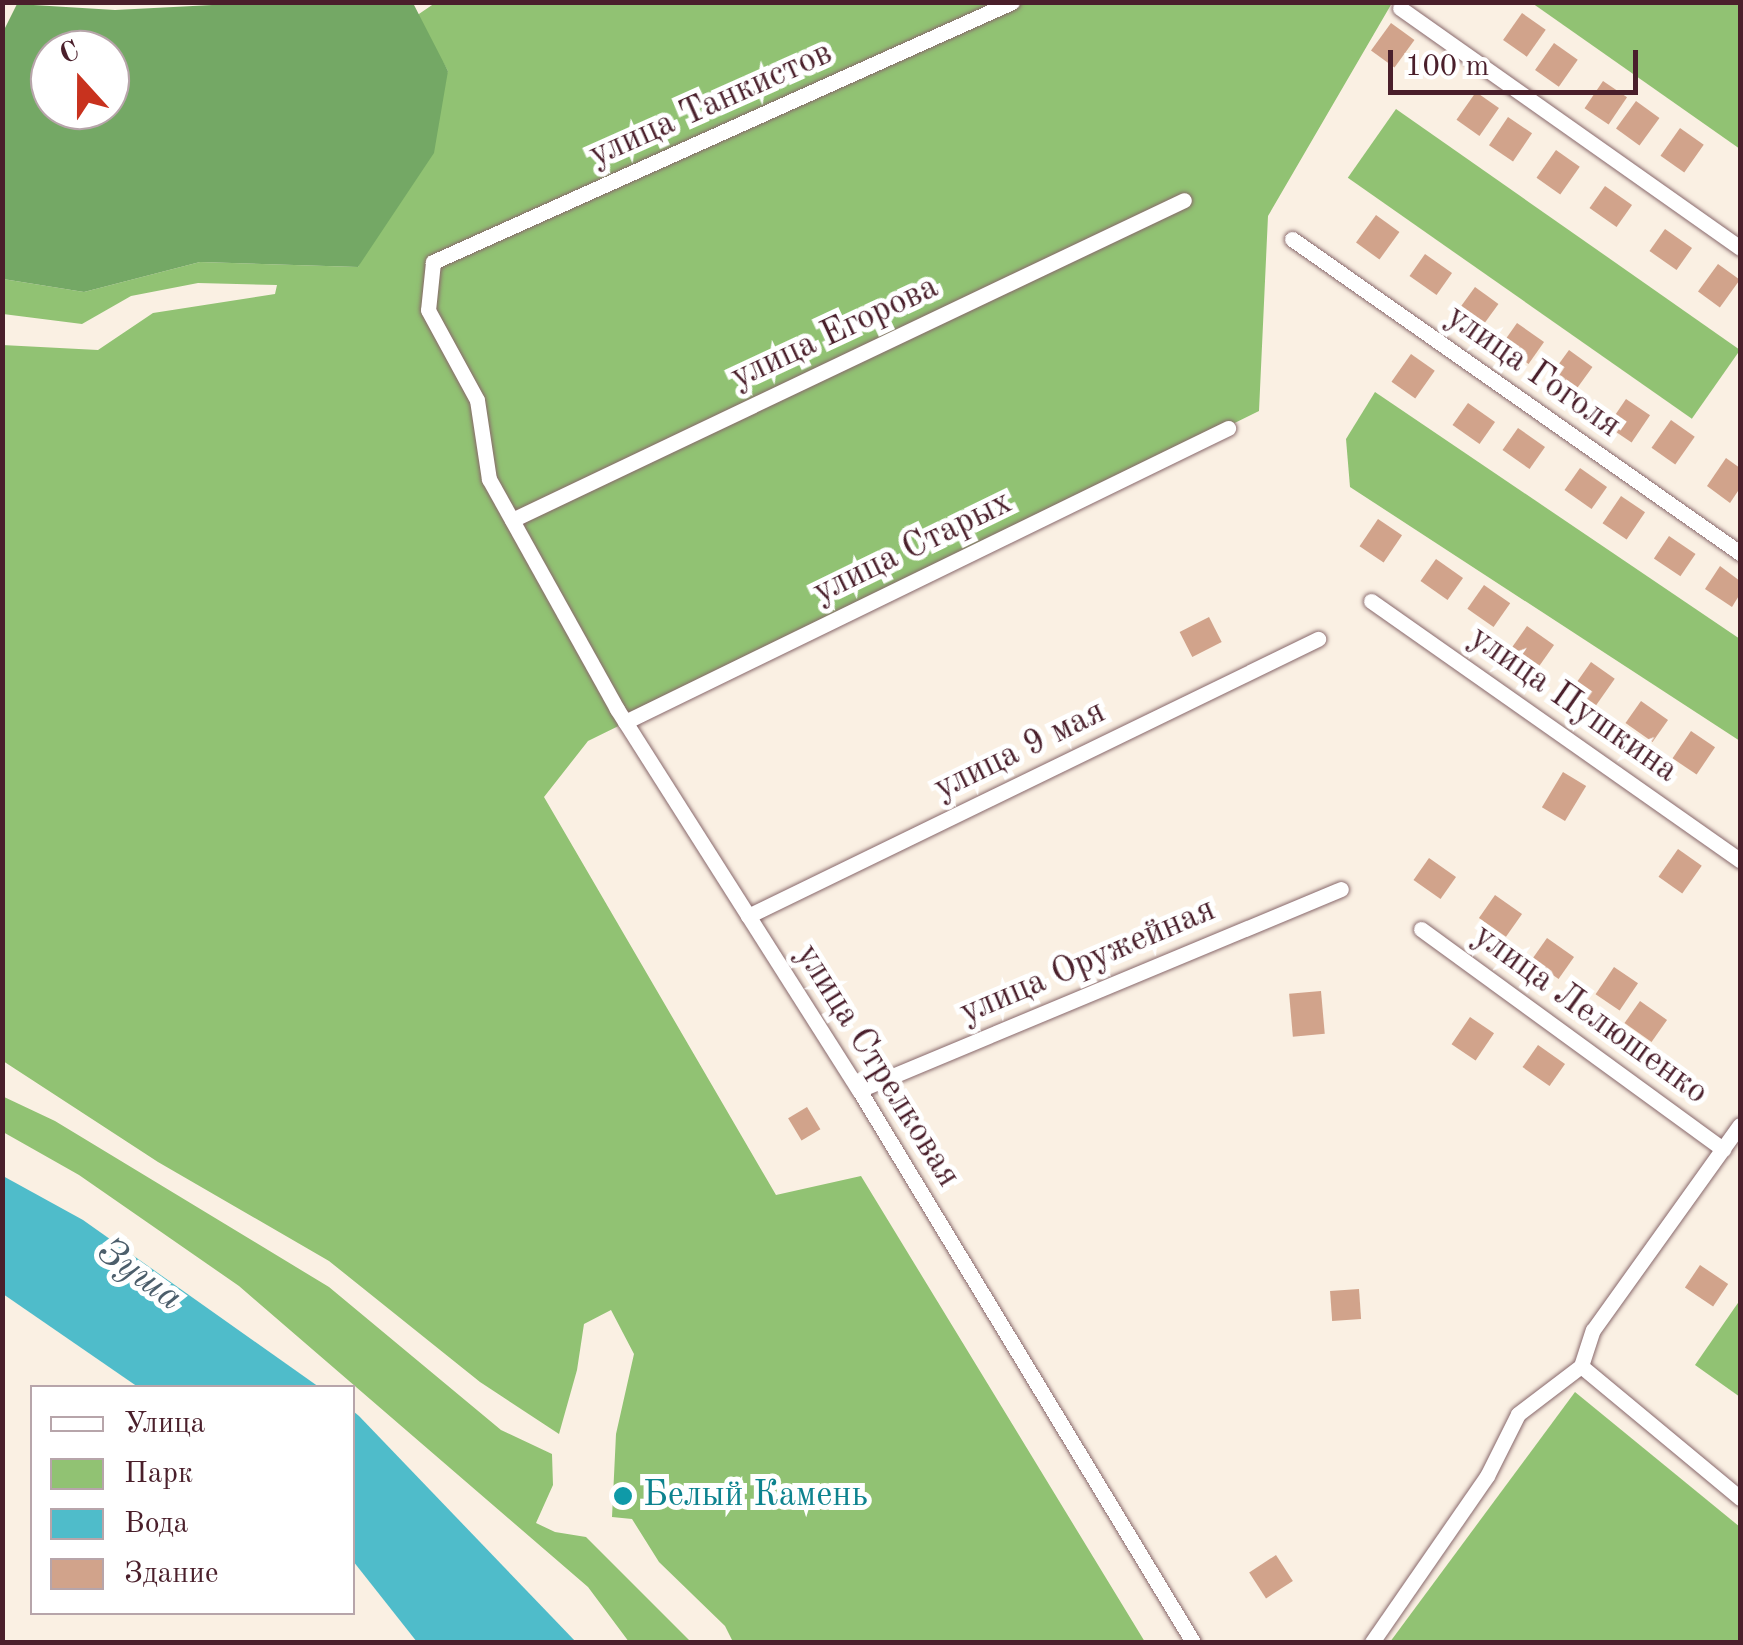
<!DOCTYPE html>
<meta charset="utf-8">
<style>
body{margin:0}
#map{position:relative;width:1743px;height:1645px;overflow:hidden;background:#faf0e3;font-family:"Old Standard TT",serif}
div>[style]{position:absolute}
.green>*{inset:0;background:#91c273;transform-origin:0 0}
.forest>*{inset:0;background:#74a865}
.water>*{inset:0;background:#4fbcca}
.building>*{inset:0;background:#d1a38b;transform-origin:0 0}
.roads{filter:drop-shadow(0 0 2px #88686b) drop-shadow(0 0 2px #88686b)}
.minor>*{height:15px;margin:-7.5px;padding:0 7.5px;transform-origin:7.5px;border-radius:7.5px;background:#fff}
.dots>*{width:28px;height:28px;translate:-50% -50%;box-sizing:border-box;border:5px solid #fff;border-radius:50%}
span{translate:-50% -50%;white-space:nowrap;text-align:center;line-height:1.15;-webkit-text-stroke:10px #fff;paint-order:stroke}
.street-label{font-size:35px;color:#4a1f2b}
.culture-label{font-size:35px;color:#0d838f}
.left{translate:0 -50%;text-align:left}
.water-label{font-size:38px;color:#4c5e6b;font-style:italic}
.frame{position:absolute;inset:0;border:5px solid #4a1f2b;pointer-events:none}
.legend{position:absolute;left:30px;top:1385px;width:325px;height:230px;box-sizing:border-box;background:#fff;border:2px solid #b7a5aa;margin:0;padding:12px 18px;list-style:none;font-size:30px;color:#4a1f2b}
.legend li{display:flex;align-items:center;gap:20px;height:50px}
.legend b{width:50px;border:2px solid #b7a5aa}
.north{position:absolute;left:30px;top:30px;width:100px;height:100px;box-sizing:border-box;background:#fff;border:2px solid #b7a5aa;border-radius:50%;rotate:339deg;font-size:28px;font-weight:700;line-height:40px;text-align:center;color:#4a1f2b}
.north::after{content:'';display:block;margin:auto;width:35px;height:45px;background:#c8321e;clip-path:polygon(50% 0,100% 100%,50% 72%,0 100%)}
.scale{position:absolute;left:1388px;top:50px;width:250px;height:45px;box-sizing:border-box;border:5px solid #4a1f2b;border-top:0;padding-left:12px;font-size:30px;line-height:35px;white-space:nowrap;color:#4a1f2b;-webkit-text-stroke:8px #fff;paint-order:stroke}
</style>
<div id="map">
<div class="green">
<div style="clip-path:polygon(435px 3px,1392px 3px,1268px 216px,1259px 411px,588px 741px,544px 797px,776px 1195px,861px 1176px,1145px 1642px,733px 1642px,725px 1626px,659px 1562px,632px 1519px,612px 1517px,616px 1434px,634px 1354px,611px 1310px,584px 1324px,577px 1370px,559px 1434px,480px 1382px,329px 1261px,158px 1162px,3px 1061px,2px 345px,98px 350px,153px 313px,275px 294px,277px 285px,198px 283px,131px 296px,82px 324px,3px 314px,3px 279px,84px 292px,200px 262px,358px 267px,448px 71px,416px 16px)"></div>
<div style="clip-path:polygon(1532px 3px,1740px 3px,1740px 149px)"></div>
<div style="left:1396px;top:109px;width:420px;height:84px;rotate:35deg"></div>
<div style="clip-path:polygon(1375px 392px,1740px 639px,1740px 741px,1350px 487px,1346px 439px)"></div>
<div style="clip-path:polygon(2px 1096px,55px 1121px,329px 1287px,501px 1430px,552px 1454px,553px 1485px,536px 1523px,555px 1532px,586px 1537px,691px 1642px,629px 1642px,588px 1587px,239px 1286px,79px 1175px,3px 1132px)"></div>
<div style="clip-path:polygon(1740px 1300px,1740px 1397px,1695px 1365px)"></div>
<div style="clip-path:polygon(1575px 1392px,1740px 1527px,1740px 1642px,1390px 1642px)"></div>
</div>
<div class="forest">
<div style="clip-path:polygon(evenodd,273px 2px,413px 3px,448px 71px,434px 153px,358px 267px,200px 262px,84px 292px,3px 279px,3px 32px,17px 4px,115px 10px,273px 2px,50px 50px,110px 50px,110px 110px,50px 110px,50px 50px)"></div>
</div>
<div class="water">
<div style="clip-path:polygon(3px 1176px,83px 1220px,319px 1387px,138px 1387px,3px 1294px)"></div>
<div style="clip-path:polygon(353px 1411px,359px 1416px,576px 1642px,417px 1642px,353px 1561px)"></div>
</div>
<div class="building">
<div style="left:1522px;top:13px;width:29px;height:33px;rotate:35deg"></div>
<div style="left:1391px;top:23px;width:29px;height:34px;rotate:36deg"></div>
<div style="left:1554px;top:43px;width:29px;height:33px;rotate:35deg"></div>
<div style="left:1603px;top:81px;width:29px;height:33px;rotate:34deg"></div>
<div style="left:1476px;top:92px;width:28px;height:34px;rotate:35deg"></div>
<div style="left:1636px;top:101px;width:29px;height:34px;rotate:36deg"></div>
<div style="left:1508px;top:117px;width:29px;height:34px;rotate:34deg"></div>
<div style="left:1680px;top:128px;width:29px;height:34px;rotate:35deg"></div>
<div style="left:1556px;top:150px;width:29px;height:34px;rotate:35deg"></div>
<div style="left:1605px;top:186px;width:33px;height:27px;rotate:35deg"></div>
<div style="left:1376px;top:215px;width:29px;height:34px;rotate:36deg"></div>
<div style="left:1665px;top:229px;width:33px;height:27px;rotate:35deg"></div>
<div style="left:1425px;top:254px;width:33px;height:27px;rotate:35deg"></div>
<div style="left:1718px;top:264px;width:27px;height:34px;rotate:36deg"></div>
<div style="left:1475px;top:287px;width:29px;height:34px;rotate:36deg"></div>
<div style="left:1517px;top:323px;width:33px;height:27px;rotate:35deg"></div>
<div style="left:1569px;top:350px;width:29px;height:34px;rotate:36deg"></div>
<div style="left:1411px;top:354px;width:29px;height:34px;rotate:35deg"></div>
<div style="left:1626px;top:399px;width:29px;height:33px;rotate:34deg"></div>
<div style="left:1468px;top:403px;width:33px;height:27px;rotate:35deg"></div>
<div style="left:1671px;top:420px;width:29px;height:34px;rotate:35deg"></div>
<div style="left:1518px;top:428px;width:33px;height:27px;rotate:35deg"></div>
<div style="clip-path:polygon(1726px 458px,1740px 468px,1740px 488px,1730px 503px,1707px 486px)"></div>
<div style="left:1580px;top:468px;width:33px;height:27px;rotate:35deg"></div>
<div style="left:1621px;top:496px;width:29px;height:33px;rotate:34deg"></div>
<div style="left:1378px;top:519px;width:29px;height:33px;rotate:34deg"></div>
<div style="left:1669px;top:536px;width:32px;height:27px;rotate:34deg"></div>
<div style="left:1436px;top:559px;width:33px;height:27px;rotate:35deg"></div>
<div style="clip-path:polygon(1720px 566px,1740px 581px,1740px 594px,1732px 607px,1705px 589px)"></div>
<div style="left:1484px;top:585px;width:32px;height:29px;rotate:35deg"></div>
<div style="left:1209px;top:617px;width:28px;height:33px;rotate:63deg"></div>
<div style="left:1527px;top:626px;width:33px;height:27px;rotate:35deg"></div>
<div style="left:1591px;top:662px;width:29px;height:34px;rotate:35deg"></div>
<div style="left:1641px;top:701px;width:33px;height:27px;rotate:35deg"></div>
<div style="left:1691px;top:731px;width:29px;height:33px;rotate:34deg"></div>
<div style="left:1563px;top:772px;width:27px;height:41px;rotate:31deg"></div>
<div style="left:1678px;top:849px;width:29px;height:34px;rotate:35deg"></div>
<div style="left:1429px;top:858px;width:33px;height:27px;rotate:35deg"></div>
<div style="left:1495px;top:895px;width:33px;height:28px;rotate:35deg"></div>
<div style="left:1547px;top:938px;width:33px;height:27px;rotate:35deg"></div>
<div style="left:1614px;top:967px;width:29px;height:33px;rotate:34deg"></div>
<div style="left:1321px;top:991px;width:43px;height:32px;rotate:85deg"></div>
<div style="left:1640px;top:1001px;width:33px;height:27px;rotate:35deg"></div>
<div style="left:1470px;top:1017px;width:29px;height:33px;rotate:34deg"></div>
<div style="left:1538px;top:1045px;width:33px;height:27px;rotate:35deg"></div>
<div style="left:807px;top:1107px;width:26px;height:22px;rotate:59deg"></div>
<div style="left:1700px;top:1265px;width:34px;height:27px;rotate:34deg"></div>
<div style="left:1359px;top:1289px;width:30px;height:29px;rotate:86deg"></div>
<div style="left:1276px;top:1555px;width:31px;height:32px;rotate:57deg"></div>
</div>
<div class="roads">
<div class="minor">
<div style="left:1012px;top:2px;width:635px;rotate:155.82deg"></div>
<div style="left:433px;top:262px;width:48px;rotate:95.9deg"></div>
<div style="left:428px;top:310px;width:102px;rotate:61.4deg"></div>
<div style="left:477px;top:400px;width:80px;rotate:81.4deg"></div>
<div style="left:489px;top:479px;width:263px;rotate:60.9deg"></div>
<div style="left:617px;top:709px;width:451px;rotate:57.6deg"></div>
<div style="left:859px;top:1090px;width:645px;rotate:58.82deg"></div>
<div style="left:1400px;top:8px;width:416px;rotate:35.2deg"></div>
<div style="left:1292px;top:239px;width:547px;rotate:35.03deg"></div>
<div style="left:512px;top:520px;width:744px;rotate:-25.46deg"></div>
<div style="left:1371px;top:601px;width:451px;rotate:35.1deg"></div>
<div style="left:625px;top:722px;width:671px;rotate:-25.99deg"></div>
<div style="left:748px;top:916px;width:634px;rotate:-25.92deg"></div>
<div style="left:1421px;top:929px;width:374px;rotate:36.1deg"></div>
<div style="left:859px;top:1090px;width:522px;rotate:-22.64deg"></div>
<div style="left:1581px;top:1366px;width:38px;rotate:-72deg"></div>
<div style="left:1593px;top:1330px;width:252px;rotate:-54.4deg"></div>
<div style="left:1581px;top:1366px;width:207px;rotate:39.7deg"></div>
<div style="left:1372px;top:1642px;width:202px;rotate:-55.3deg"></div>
<div style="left:1487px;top:1476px;width:69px;rotate:-63.4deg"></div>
<div style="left:1518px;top:1414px;width:79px;rotate:-37.3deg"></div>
</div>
</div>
<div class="dots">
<div style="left:623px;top:1496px;background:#0f9aa8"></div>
</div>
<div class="street-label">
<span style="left:711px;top:105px;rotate:-24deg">улица Танкистов</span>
<span style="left:835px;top:333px;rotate:-25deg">улица Егорова</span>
<span style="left:1533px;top:372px;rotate:35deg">улица Гоголя</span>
<span style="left:913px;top:548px;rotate:-26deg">улица Старых</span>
<span style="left:1573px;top:705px;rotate:35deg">улица Пушкина</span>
<span style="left:1020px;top:751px;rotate:-26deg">улица 9 мая</span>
<span style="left:1088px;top:962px;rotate:-23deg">улица Оружейная</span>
<span style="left:1590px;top:1015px;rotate:36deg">улица Лелюшенко</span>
<span style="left:877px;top:1066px;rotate:58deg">улица Стрелковая</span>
</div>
<div class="culture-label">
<span class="left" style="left:643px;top:1496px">Белый Камень</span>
</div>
<div class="water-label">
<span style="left:139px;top:1276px;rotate:36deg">Зуша</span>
</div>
<div class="frame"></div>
<ul class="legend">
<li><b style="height:12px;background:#fff"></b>Улица</li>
<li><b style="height:28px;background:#91c273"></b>Парк</li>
<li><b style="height:28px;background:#4fbcca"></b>Вода</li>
<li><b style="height:28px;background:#d1a38b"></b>Здание</li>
</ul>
<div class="north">С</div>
<div class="scale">100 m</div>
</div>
